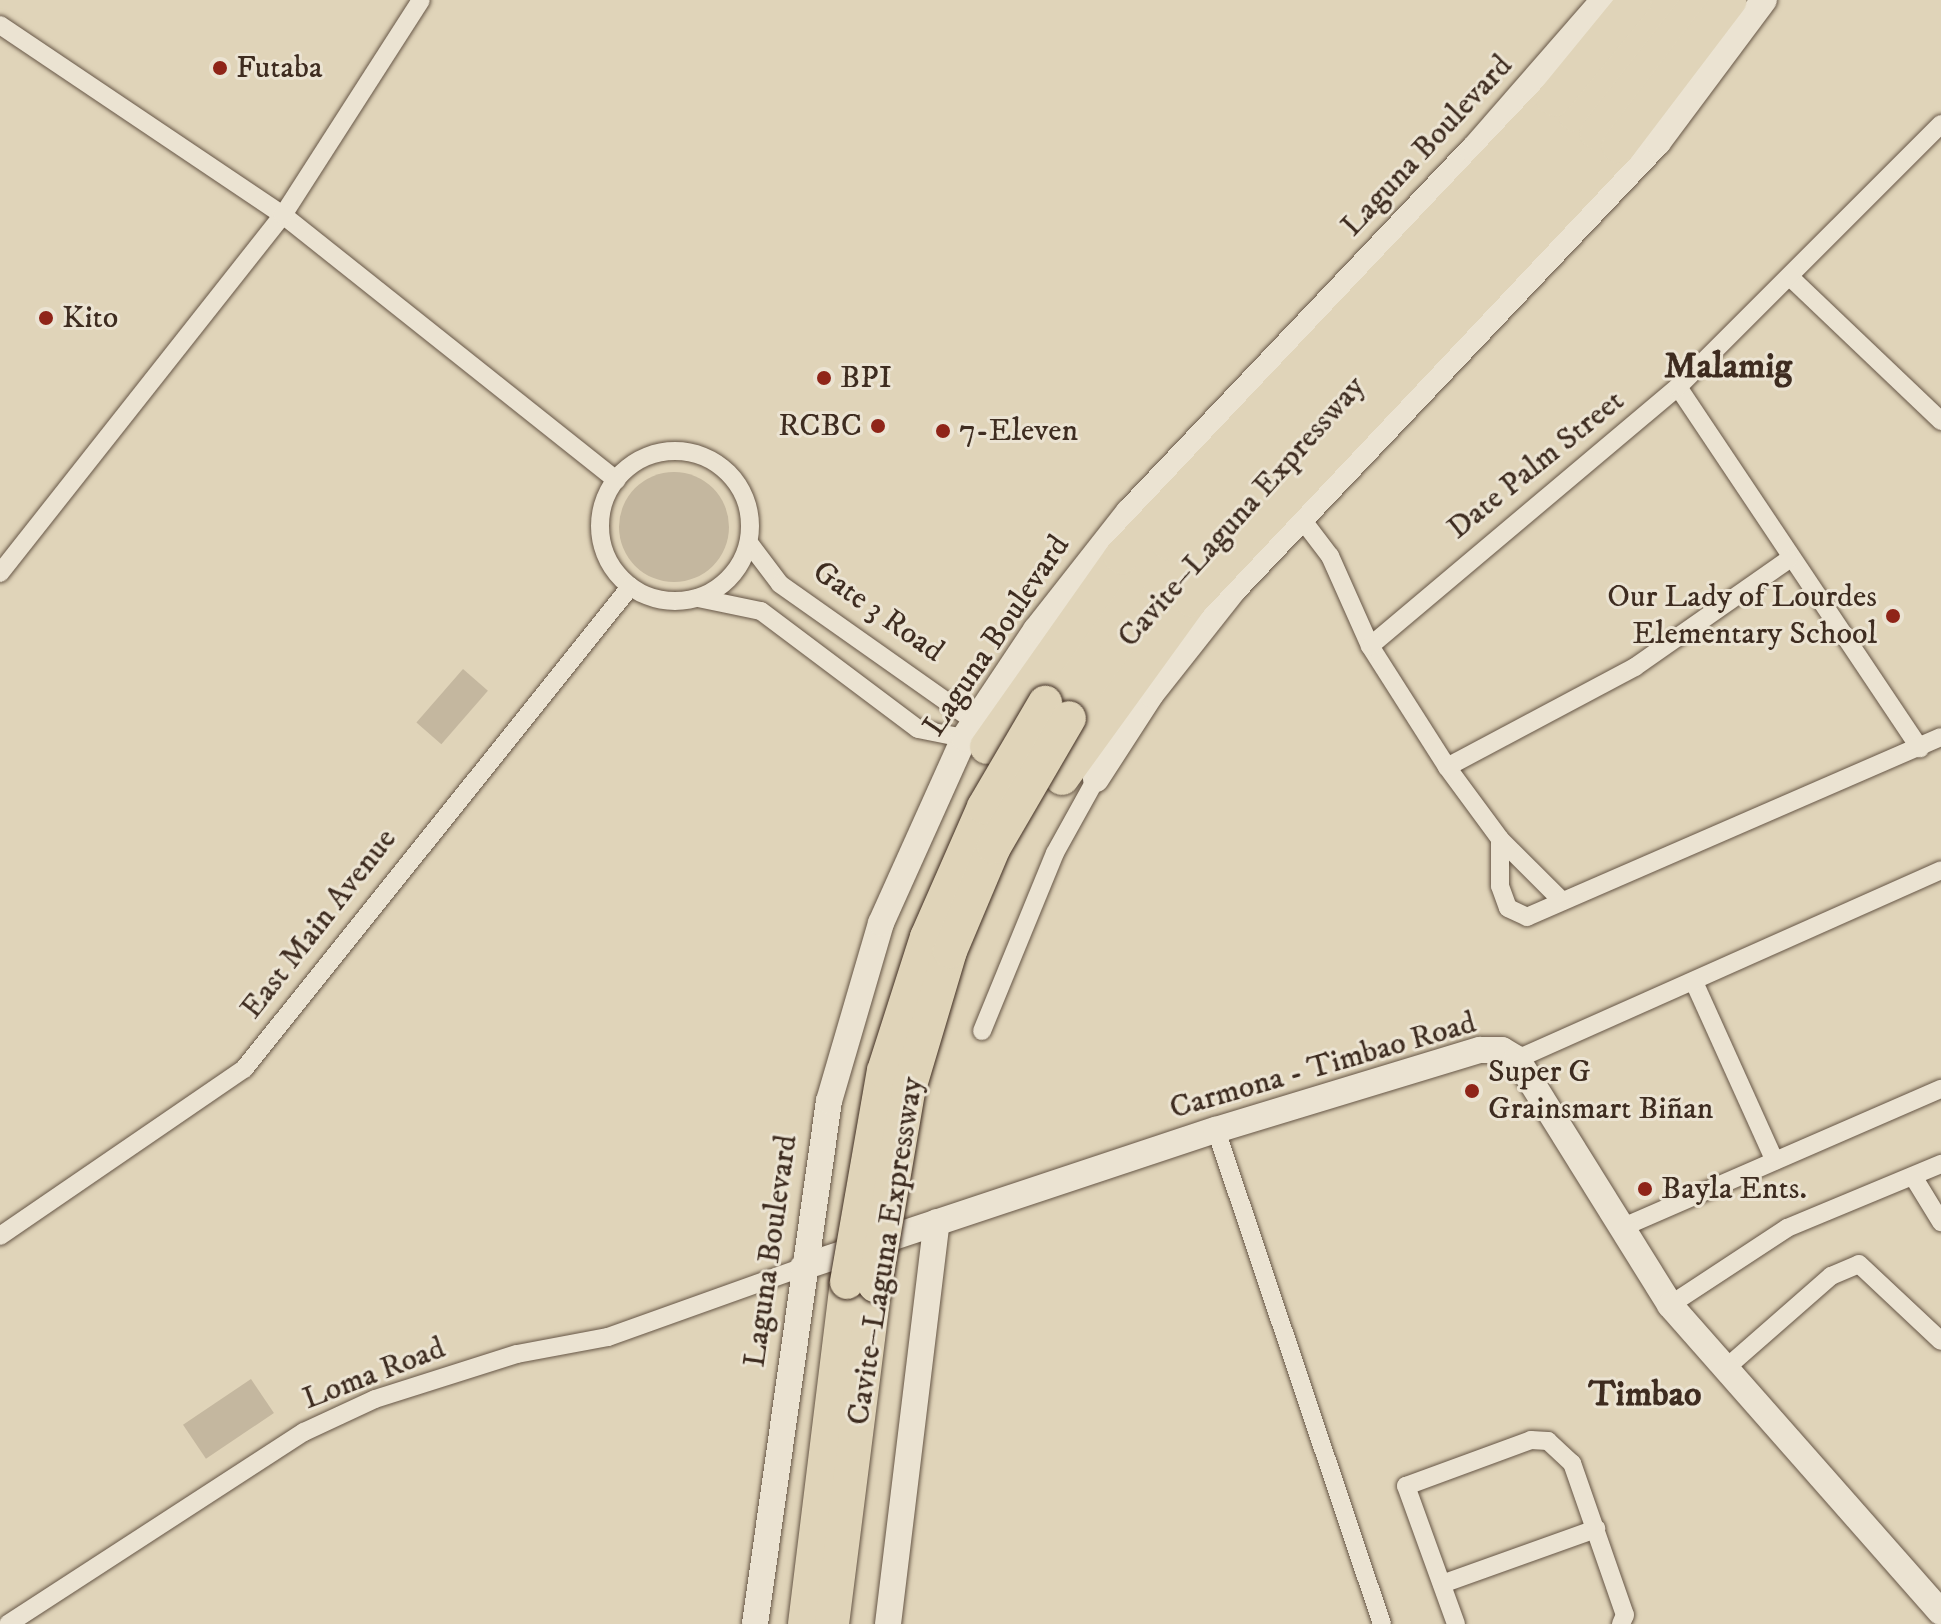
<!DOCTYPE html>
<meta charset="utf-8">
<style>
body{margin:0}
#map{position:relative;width:1941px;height:1624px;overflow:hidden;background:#e0d4b9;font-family:"IM FELL DW Pica",serif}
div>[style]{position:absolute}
.green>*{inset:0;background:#c4b79f;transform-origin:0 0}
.round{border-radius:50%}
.roads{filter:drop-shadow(0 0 2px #665646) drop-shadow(0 0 2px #665646)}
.minor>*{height:18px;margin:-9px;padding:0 9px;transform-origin:9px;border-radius:9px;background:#ebe3d2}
.minor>.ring{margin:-9px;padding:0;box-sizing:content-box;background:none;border:18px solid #ebe3d2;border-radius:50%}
.secondary>*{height:26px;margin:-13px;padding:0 13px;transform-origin:13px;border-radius:13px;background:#ebe3d2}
.motorway>*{height:34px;margin:-17px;padding:0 17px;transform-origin:17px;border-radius:17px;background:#e0d4b9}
.bridges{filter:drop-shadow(0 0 2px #3e2c20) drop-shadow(0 0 2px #3e2c20)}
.motorway-bridge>*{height:34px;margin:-17px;padding:0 17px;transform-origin:17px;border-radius:17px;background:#e0d4b9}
.dots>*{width:22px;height:22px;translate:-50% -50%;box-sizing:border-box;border:4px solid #ebe3d2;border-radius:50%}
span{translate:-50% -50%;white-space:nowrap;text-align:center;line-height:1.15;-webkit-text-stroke:6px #ebe3d2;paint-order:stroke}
.poi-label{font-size:32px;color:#3e2c20}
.left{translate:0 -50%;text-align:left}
.right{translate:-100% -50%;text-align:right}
.street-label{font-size:32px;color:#3e2c20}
.quarter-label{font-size:36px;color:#3e2c20;font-weight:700}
</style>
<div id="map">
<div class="green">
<div class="round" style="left:619px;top:472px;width:110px;height:110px"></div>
<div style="left:463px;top:669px;width:33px;height:71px;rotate:41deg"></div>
<div style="left:251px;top:1379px;width:41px;height:82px;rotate:56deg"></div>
</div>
<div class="roads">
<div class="minor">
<div style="left:0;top:25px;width:341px;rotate:33.9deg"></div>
<div style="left:283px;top:215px;width:426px;rotate:38.5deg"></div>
<div style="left:1792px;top:279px;width:206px;rotate:43.6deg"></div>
<div style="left:1678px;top:387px;width:435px;rotate:56.2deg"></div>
<div class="ring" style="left:600px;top:451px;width:132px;height:132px"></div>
<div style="left:1301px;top:518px;width:48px;rotate:52.7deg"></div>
<div style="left:1330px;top:556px;width:98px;rotate:66deg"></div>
<div style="left:1370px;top:646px;width:143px;rotate:57.5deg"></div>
<div style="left:1447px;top:767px;width:89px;rotate:53.6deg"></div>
<div style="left:1500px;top:839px;width:88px;rotate:45deg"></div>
<div style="left:749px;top:543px;width:51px;rotate:52.9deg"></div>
<div style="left:780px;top:584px;width:237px;rotate:35.2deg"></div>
<div style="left:0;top:573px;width:456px;rotate:-51.7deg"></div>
<div style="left:283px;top:215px;width:255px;rotate:-57.3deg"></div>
<div style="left:698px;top:598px;width:64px;rotate:11.7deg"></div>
<div style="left:761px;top:611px;width:196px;rotate:36.9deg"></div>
<div style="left:918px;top:729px;width:47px;rotate:11.1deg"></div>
<div style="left:1370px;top:646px;width:402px;rotate:-40.1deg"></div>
<div style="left:1678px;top:387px;width:372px;rotate:-45deg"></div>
<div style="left:1447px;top:767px;width:213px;rotate:-28deg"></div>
<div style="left:1635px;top:667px;width:187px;rotate:-35deg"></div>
<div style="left:1500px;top:839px;width:47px;rotate:90deg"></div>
<div style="left:1500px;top:886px;width:23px;rotate:70deg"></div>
<div style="left:1508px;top:908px;width:21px;rotate:25deg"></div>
<div style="left:1527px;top:917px;width:451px;rotate:-23.5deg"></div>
<div style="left:1694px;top:982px;width:196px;rotate:65.7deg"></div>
<div style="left:982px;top:1031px;width:192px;rotate:-67.7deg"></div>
<div style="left:1055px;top:853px;width:85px;rotate:-61deg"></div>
<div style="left:1517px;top:1059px;width:464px;rotate:-24deg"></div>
<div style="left:1216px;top:1130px;width:521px;rotate:71.43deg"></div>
<div style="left:1914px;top:1178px;width:52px;rotate:58.5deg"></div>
<div style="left:1621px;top:1228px;width:349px;rotate:-23.5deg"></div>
<div style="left:0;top:1236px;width:296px;rotate:-34.4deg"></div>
<div style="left:244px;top:1069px;width:618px;rotate:-51.31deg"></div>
<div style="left:1670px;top:1305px;width:140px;rotate:-33.3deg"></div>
<div style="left:1787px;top:1228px;width:167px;rotate:-22.6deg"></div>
<div style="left:1726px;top:1368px;width:140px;rotate:-41.2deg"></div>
<div style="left:1831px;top:1276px;width:30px;rotate:-23deg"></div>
<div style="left:1859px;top:1264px;width:112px;rotate:43.2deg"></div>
<div style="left:1442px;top:1584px;width:164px;rotate:-19.7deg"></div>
<div style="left:8px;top:1624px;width:353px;rotate:-33deg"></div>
<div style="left:304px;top:1432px;width:78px;rotate:-24.9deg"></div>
<div style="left:375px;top:1399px;width:149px;rotate:-17.6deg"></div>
<div style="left:517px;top:1354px;width:93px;rotate:-10.6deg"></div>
<div style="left:608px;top:1337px;width:207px;rotate:-19.7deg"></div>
<div style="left:1456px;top:1624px;width:147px;rotate:-109.9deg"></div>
<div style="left:1406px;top:1486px;width:133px;rotate:-20.2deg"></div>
<div style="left:1531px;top:1440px;width:17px;rotate:3deg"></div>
<div style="left:1548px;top:1441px;width:33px;rotate:43deg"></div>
<div style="left:1572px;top:1463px;width:161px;rotate:70.8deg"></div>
<div style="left:1625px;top:1615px;width:10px;rotate:114deg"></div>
</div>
<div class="secondary">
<div style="left:1096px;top:779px;width:101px;rotate:-57.1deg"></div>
<div style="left:1151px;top:694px;width:134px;rotate:-51.7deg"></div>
<div style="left:1234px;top:589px;width:616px;rotate:-46.51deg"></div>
<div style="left:1658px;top:142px;width:177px;rotate:-53.3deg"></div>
<div style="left:803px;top:1267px;width:435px;rotate:-18.4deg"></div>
<div style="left:1216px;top:1130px;width:276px;rotate:-16.9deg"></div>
<div style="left:1480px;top:1050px;width:22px"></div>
<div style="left:1502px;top:1050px;width:17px;rotate:31deg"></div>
<div style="left:1517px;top:1059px;width:290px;rotate:58.1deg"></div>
<div style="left:1670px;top:1305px;width:409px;rotate:48.6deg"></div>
<div style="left:755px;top:1624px;width:528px;rotate:-81.95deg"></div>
<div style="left:829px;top:1101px;width:185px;rotate:-73.7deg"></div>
<div style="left:881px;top:923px;width:203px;rotate:-65.8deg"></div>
<div style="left:964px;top:738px;width:130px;rotate:-56.3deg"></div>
<div style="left:1036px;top:630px;width:150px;rotate:-51.8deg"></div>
<div style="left:1129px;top:512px;width:499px;rotate:-46.5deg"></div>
<div style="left:1473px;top:150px;width:199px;rotate:-48.9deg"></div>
<div style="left:888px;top:1624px;width:405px;rotate:-83.1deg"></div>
</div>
<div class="motorway">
<div style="left:1045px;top:703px;width:202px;rotate:-52.4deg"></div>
<div style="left:1168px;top:543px;width:591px;rotate:-46.37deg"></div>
<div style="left:1576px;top:115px;width:147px;rotate:-51.6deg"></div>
<div style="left:1069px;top:718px;width:149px;rotate:-53.7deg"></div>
<div style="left:1157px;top:598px;width:640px;rotate:-46.58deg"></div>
<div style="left:1597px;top:133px;width:169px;rotate:-52deg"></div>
<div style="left:987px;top:747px;width:232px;rotate:-54.8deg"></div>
<div style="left:1121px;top:557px;width:630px;rotate:-46.61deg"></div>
<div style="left:1554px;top:99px;width:128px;rotate:-50.7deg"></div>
<div style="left:1062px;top:778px;width:220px;rotate:-54.1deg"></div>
<div style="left:1191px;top:600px;width:624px;rotate:-46.69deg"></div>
<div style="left:1619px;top:146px;width:183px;rotate:-52.8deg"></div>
<div style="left:805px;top:1624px;width:345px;rotate:-83deg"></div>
<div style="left:832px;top:1624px;width:342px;rotate:-82.8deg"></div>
</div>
</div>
<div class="bridges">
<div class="motorway-bridge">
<div style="left:847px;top:1282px;width:214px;rotate:-80.1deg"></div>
<div style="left:884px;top:1071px;width:141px;rotate:-72.2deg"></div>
<div style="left:927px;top:937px;width:142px;rotate:-66.3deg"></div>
<div style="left:984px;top:807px;width:121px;rotate:-59.6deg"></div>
<div style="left:875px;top:1285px;width:196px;rotate:-80.3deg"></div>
<div style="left:908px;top:1092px;width:147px;rotate:-73.4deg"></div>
<div style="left:950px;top:951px;width:113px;rotate:-67.1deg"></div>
<div style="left:994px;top:847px;width:149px;rotate:-59.8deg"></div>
</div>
</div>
<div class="dots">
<div style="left:220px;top:68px;background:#8f2418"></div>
<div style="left:46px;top:318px;background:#8f2418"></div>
<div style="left:824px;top:378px;background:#8f2418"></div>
<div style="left:878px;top:426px;background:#8f2418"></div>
<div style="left:943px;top:431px;background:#8f2418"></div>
<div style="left:1893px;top:616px;background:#8f2418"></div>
<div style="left:1472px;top:1091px;background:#8f2418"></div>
<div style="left:1645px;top:1189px;background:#8f2418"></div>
</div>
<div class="poi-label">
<span class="left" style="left:236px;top:68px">Futaba</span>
<span class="left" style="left:62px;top:318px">Kito</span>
<span class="left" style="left:840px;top:378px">BPI</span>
<span class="right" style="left:862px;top:426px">RCBC</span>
<span class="left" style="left:959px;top:431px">7-Eleven</span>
<span class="right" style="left:1877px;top:616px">Our Lady of Lourdes<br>Elementary School</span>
<span class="left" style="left:1488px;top:1091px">Super G<br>Grainsmart Biñan</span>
<span class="left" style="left:1661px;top:1189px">Bayla Ents.</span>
</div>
<div class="street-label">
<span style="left:1427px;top:146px;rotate:-47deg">Laguna Boulevard</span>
<span style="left:1536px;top:465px;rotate:-39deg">Date Palm Street</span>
<span style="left:1242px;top:512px;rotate:-48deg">Cavite–Laguna Expressway</span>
<span style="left:878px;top:612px;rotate:35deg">Gate 3 Road</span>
<span style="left:997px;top:636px;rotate:-56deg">Laguna Boulevard</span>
<span style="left:319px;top:924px;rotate:-52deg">East Main Avenue</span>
<span style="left:1323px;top:1066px;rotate:-16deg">Carmona - Timbao Road</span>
<span style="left:771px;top:1251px;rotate:-82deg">Laguna Boulevard</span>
<span style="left:886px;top:1251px;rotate:-81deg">Cavite–Laguna Expressway</span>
<span style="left:374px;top:1374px;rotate:-21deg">Loma Road</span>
</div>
<div class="quarter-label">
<span style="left:1728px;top:367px">Malamig</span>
<span style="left:1645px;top:1395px">Timbao</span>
</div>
</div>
